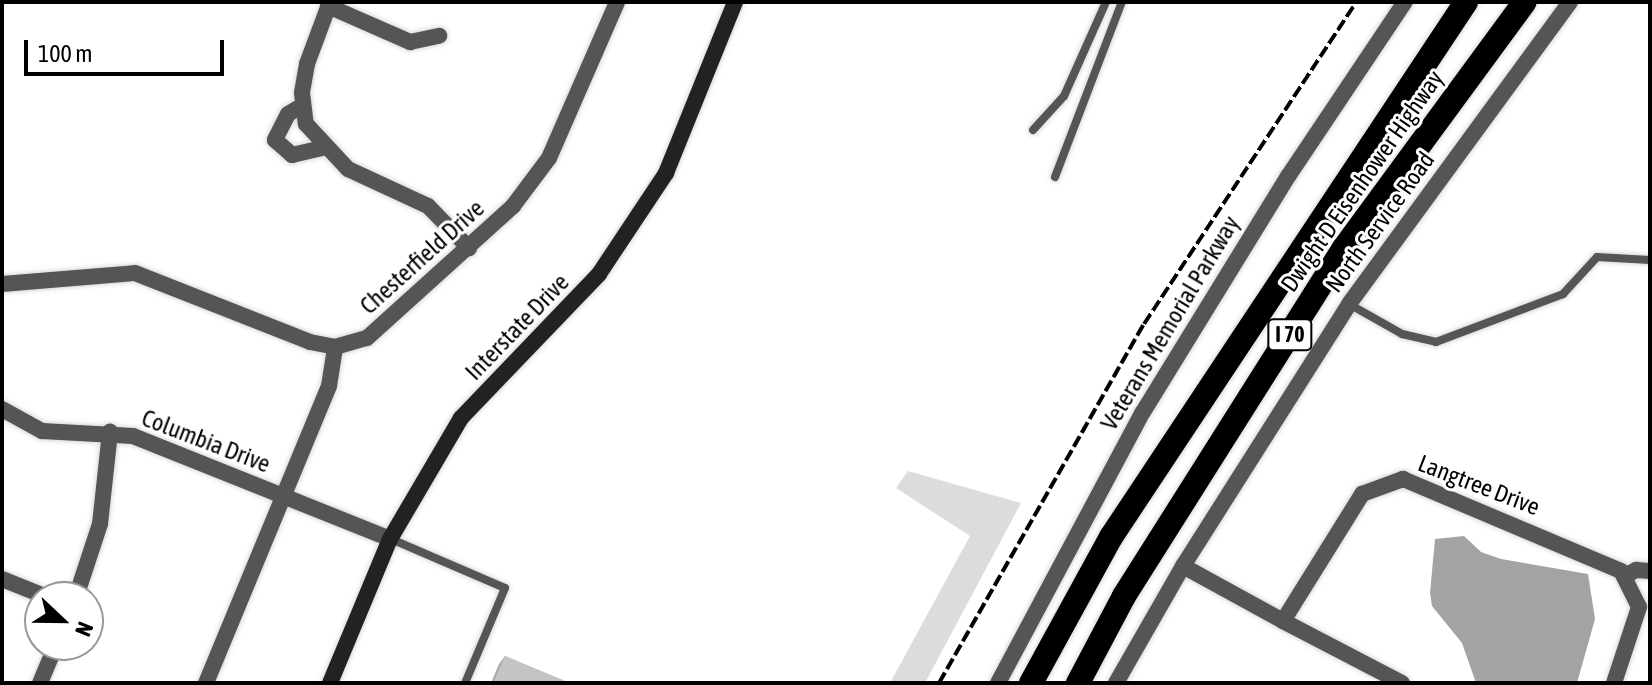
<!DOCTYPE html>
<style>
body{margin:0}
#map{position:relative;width:1652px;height:685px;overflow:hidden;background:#fff;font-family:"Asap Condensed",sans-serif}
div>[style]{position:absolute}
.green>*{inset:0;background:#dcdcdc}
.water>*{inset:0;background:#a3a3a3}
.roads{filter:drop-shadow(0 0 2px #dbdbdb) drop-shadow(0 0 2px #dbdbdb)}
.service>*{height:8px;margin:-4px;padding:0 4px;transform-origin:4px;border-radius:4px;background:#555}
.minor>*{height:16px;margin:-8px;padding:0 8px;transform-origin:8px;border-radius:8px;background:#555}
.tertiary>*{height:16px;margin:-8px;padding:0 8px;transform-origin:8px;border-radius:8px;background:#555}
.secondary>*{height:16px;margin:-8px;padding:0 8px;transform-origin:8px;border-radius:8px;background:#222}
.motorway>*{height:24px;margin:-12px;padding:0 12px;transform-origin:12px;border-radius:12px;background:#000}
.rail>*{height:4px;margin-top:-2px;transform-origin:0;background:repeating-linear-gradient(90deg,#000 0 12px,transparent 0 16px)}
.wall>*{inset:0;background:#a9a9a9}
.building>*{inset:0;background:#c4c4c4}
span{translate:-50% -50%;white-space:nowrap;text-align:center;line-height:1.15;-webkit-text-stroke:6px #fff;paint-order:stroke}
.shield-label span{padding:2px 6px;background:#fff;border:2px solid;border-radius:6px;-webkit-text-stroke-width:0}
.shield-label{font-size:22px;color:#000;font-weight:700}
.street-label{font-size:24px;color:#000}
.frame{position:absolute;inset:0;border:4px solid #000;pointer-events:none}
.north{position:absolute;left:24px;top:581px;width:80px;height:80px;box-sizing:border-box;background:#fff;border:2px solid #999;border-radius:50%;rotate:112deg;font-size:22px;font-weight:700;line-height:32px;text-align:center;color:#000}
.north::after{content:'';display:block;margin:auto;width:28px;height:36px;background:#000;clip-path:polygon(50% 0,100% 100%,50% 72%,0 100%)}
.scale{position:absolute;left:24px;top:40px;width:200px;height:36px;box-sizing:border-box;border:4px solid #000;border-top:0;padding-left:10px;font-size:24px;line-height:28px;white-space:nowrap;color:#000;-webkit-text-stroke:6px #fff;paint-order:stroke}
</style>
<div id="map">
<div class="green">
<div style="clip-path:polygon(908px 471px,1021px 503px,925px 683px,890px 683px,970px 536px,896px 488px)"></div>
</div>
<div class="water">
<div style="clip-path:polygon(1464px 536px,1481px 552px,1501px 559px,1588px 574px,1595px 619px,1577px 683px,1476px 683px,1462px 643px,1432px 606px,1430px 593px,1435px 539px)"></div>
</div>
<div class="roads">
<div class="service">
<div style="left:1033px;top:130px;width:46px;rotate:-47.6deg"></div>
<div style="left:1064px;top:96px;width:103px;rotate:-65.9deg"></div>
<div style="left:1055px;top:177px;width:187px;rotate:-69.1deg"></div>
<div style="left:1349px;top:304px;width:61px;rotate:29.5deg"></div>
<div style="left:1402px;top:334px;width:35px;rotate:13deg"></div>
<div style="left:1436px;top:342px;width:136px;rotate:-20.7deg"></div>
<div style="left:1563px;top:294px;width:50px;rotate:-47.4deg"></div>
<div style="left:1597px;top:257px;width:53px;rotate:3.2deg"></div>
<div style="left:391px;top:539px;width:124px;rotate:23.3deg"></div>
<div style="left:505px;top:588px;width:103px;rotate:112.8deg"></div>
</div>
<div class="minor">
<div style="left:330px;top:2px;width:66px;rotate:110.4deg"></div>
<div style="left:307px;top:64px;width:29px;rotate:100deg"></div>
<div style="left:302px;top:93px;width:31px;rotate:83deg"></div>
<div style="left:306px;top:124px;width:62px;rotate:47deg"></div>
<div style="left:348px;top:169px;width:88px;rotate:24.8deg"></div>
<div style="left:428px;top:206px;width:59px;rotate:45.7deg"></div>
<div style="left:328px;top:6px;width:90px;rotate:23.7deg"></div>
<div style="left:410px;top:42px;width:30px;rotate:-12deg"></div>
<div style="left:303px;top:105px;width:17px;rotate:149deg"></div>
<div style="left:288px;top:114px;width:29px;rotate:117deg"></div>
<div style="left:275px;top:140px;width:23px;rotate:41deg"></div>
<div style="left:292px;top:155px;width:32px;rotate:-13deg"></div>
<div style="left:2px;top:284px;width:133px;rotate:-4.7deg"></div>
<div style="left:135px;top:273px;width:188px;rotate:21.5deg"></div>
<div style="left:310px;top:342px;width:25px;rotate:11deg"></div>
<div style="left:335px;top:347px;width:33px;rotate:-16deg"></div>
<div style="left:367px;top:338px;width:197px;rotate:-42.1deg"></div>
<div style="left:513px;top:206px;width:60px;rotate:-53.1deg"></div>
<div style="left:549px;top:158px;width:170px;rotate:-66.4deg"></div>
<div style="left:2px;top:409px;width:46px;rotate:28.8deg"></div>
<div style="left:42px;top:431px;width:91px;rotate:3.1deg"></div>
<div style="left:133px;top:436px;width:277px;rotate:21.8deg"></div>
<div style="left:1183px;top:566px;width:114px;rotate:28.8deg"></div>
<div style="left:1625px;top:576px;width:13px;rotate:-29deg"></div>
<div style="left:1636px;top:570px;width:14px;rotate:4deg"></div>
<div style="left:2px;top:579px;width:48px;rotate:21.8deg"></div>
<div style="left:76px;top:597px;width:77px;rotate:-71.8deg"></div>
<div style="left:100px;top:524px;width:93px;rotate:-83.8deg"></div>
<div style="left:40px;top:683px;width:41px;rotate:-67.2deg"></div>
<div style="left:206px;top:683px;width:321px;rotate:-67.5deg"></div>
<div style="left:329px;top:386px;width:39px;rotate:-81deg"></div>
<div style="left:1402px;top:683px;width:134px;rotate:-152.5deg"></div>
<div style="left:1283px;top:621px;width:150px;rotate:-58.1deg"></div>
<div style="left:1362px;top:494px;width:44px;rotate:-20.1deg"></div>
<div style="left:1403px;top:479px;width:237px;rotate:22.9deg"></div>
<div style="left:1621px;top:571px;width:40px;rotate:63.4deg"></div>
<div style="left:1639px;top:607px;width:80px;rotate:108.2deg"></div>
</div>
<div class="tertiary">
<div style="left:998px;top:683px;width:307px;rotate:-61.9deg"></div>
<div style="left:1143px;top:412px;width:278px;rotate:-58.4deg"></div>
<div style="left:1289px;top:175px;width:208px;rotate:-56.2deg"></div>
<div style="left:1116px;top:683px;width:135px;rotate:-60.2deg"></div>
<div style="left:1183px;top:566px;width:310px;rotate:-57.6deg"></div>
<div style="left:1349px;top:304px;width:374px;rotate:-53.8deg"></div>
</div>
<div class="secondary">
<div style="left:330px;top:683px;width:156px;rotate:-67.4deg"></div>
<div style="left:390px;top:539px;width:140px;rotate:-59.6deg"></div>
<div style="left:461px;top:418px;width:199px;rotate:-46.2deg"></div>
<div style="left:599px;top:274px;width:121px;rotate:-56.4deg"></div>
<div style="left:666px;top:173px;width:184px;rotate:-68deg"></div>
</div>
<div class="motorway">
<div style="left:1031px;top:683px;width:166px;rotate:-61.3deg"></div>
<div style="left:1111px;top:537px;width:642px;rotate:-56.43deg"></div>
<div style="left:1078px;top:683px;width:98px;rotate:-62.1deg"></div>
<div style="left:1124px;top:596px;width:412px;rotate:-57.7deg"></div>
<div style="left:1344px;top:248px;width:305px;rotate:-53.7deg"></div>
</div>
</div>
<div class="rail">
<div style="left:939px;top:683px;width:413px;rotate:-60.3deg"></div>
<div style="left:1144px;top:324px;width:386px;rotate:-56.6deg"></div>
</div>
<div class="wall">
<div style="clip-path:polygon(505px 656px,568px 683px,491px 683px,499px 664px)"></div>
</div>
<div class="building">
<div style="clip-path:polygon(505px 656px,568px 682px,568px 683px,493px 683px)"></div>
</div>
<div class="shield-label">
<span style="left:1290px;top:335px">I 70</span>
</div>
<div class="street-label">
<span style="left:1362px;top:181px;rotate:-55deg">Dwight D Eisenhower Highway</span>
<span style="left:1380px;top:222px;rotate:-54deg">North Service Road</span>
<span style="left:422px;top:257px;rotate:-42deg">Chesterfield Drive</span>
<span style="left:1170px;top:323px;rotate:-59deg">Veterans Memorial Parkway</span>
<span style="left:517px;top:327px;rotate:-46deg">Interstate Drive</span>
<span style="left:206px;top:441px;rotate:21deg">Columbia Drive</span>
<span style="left:1479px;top:485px;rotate:21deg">Langtree Drive</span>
</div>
<div class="frame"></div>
<div class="north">N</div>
<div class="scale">100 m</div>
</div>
